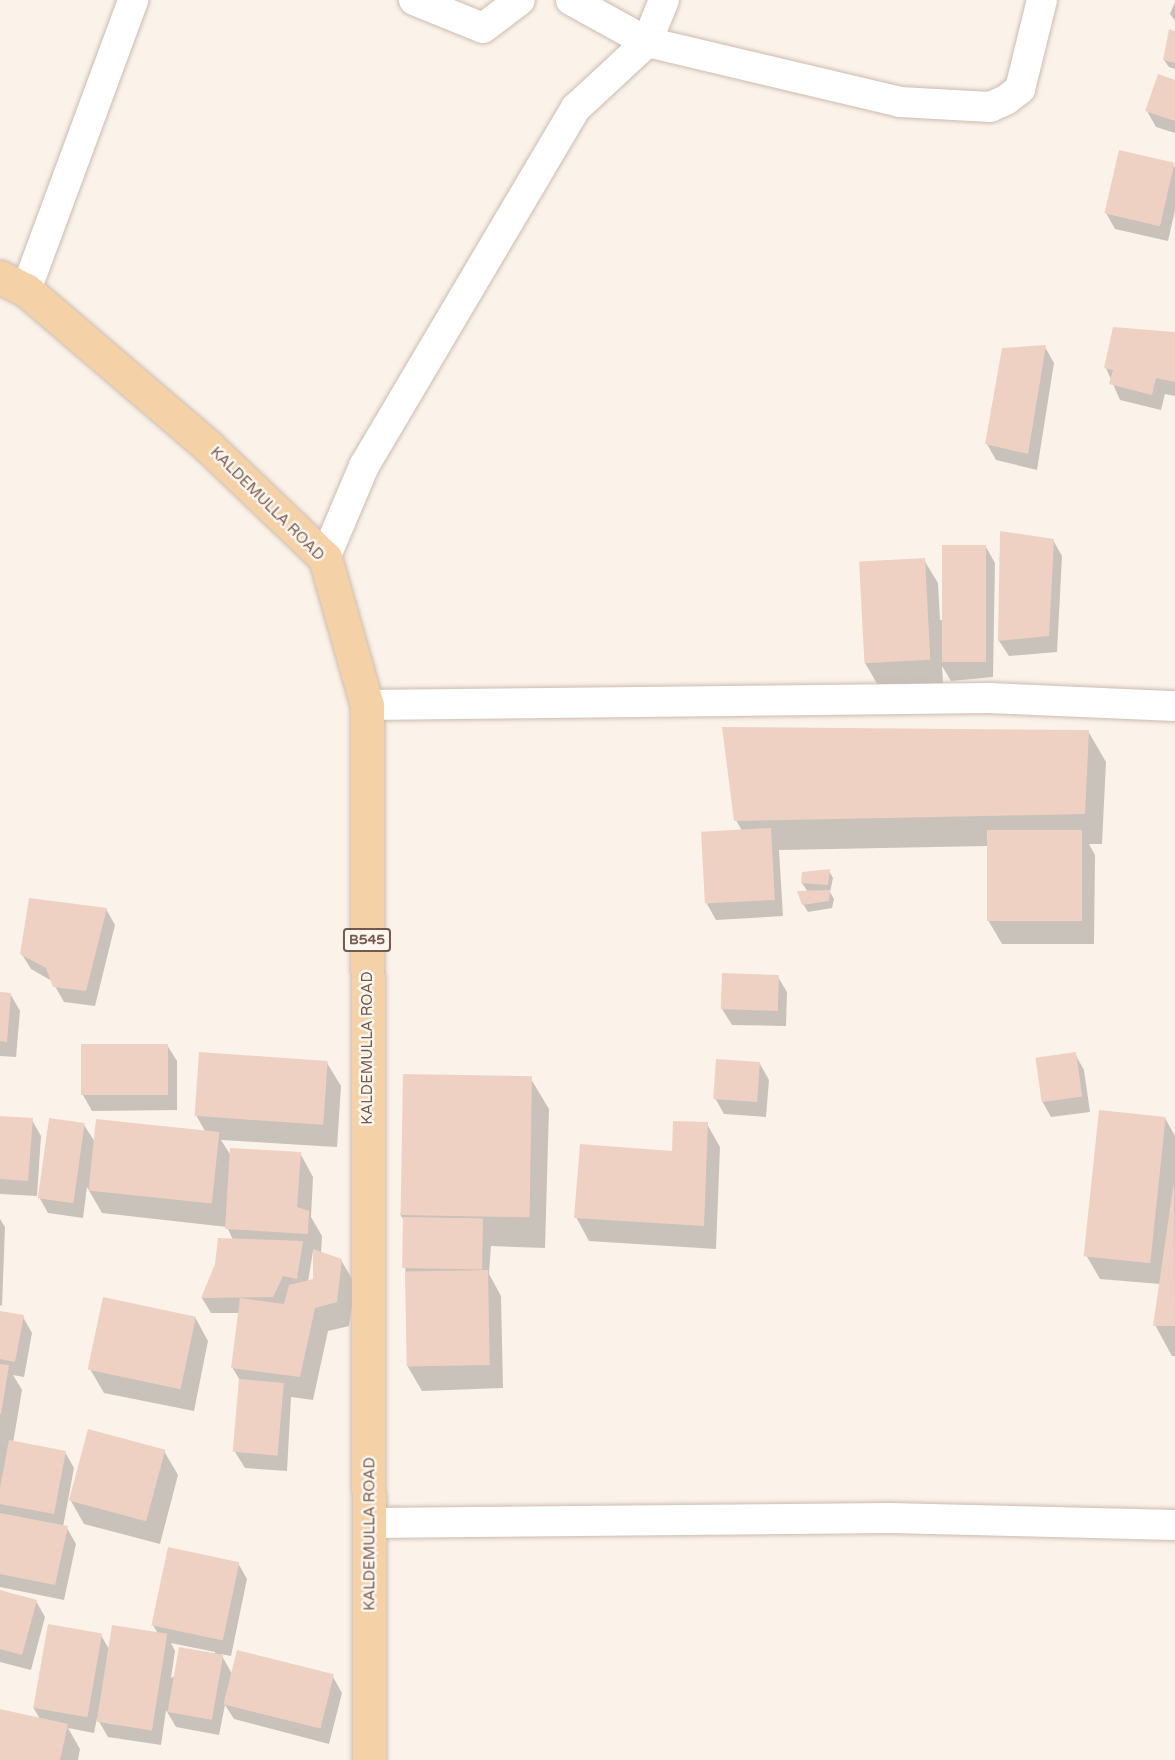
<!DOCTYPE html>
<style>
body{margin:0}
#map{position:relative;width:1175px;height:1760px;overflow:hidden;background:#fbf3ea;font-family:"Varela Round",sans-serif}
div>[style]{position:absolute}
.shadow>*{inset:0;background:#0003}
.building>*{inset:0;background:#efd1c3;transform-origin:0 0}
.roads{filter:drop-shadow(0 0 2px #cdbbb0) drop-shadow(0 0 2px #cdbbb0)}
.street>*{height:30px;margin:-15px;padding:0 15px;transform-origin:15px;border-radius:15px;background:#fff}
.primary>*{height:33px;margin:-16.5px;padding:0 16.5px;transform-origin:16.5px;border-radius:16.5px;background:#f5d1a7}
span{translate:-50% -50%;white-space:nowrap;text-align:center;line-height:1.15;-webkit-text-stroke:5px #fef7f0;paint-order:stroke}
.shield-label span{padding:2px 4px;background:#fef7f0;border:2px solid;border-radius:4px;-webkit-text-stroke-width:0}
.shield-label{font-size:14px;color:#75594e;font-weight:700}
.street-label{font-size:15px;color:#75594e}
</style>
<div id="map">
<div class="shadow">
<div style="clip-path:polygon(1175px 2px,1175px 21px,1170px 14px)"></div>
<div style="clip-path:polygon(1175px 32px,1175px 69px,1169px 67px,1164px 60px)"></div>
<div style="clip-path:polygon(1175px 82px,1175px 133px,1156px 127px,1147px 111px)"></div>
<div style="clip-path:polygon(1173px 164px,1175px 168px,1175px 210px,1168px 241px,1115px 229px,1106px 213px)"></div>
<div style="clip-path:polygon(1175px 333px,1175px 396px,1165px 394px,1161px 410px,1120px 400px,1106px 368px)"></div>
<div style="clip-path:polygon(1045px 347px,1054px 363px,1037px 470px,996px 460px,987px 444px)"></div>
<div style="clip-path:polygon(1053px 540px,1062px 556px,1057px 652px,1009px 656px,999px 641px)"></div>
<div style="clip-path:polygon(986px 547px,995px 563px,993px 677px,951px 681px,942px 666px,943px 683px,879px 687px,865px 663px,924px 560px,938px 583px,940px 620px,942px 620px)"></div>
<div style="clip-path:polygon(1088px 731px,1106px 762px,1102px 844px,1089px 844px,1095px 855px,1094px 944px,1002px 944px,988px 920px,988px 846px,779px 850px,783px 916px,716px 920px,707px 904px,742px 831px,736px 820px)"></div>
<div style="clip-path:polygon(829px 871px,833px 878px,830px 892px,834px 899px,832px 908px,808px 912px,803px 904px,808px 892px,802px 883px)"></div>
<div style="clip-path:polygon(106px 909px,115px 925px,95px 1006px,64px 1002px,52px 981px,31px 969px,21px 953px)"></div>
<div style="clip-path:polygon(778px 977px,787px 992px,786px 1026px,732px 1025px,722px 1009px)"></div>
<div style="clip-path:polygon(0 994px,11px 995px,20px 1011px,16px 1057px,0 1056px)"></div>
<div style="clip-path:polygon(167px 1045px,177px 1061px,177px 1110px,92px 1111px,83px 1095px)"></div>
<div style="clip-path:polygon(1075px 1054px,1084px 1070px,1090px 1112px,1051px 1117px,1042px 1101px)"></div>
<div style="clip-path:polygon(evenodd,327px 1063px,341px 1086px,337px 1147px,221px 1140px,231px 1156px,300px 1153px,313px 1177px,311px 1217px,322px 1236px,321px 1253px,341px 1260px,355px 1284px,349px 1326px,328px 1331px,313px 1400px,291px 1397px,287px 1471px,245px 1468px,235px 1452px,241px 1382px,232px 1367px,240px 1313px,211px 1313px,202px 1298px,233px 1240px,227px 1227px,102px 1213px,87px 1187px,83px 1218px,48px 1213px,39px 1197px,84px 1125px,95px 1142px,206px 1133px,196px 1115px,327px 1063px,313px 1251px,314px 1281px,308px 1282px,313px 1251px)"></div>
<div style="clip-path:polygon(760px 1064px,769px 1080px,766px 1117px,724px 1114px,715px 1098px)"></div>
<div style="clip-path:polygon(531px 1079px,549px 1109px,545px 1248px,491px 1246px,489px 1274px,501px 1296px,503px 1388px,422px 1391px,408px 1367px,404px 1221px,400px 1214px)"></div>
<div style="clip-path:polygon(0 1117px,32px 1120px,41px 1136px,37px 1196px,0 1194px)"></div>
<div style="clip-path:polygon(1165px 1118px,1175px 1136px,1175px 1356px,1172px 1356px,1155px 1325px,1160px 1284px,1100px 1279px,1086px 1255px)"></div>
<div style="clip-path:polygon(707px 1124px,720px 1147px,716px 1249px,589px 1241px,576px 1217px,673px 1153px)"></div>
<div style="clip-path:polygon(0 1219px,5px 1227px,2px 1306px,0 1305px)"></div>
<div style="clip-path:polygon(0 1313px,23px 1317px,32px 1333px,24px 1377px,13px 1375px,22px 1390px,13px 1443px,65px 1452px,74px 1468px,63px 1527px,67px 1528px,76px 1544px,64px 1600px,0 1587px)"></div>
<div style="clip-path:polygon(195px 1317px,208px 1341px,194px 1411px,104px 1393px,90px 1369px)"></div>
<div style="clip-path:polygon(164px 1451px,178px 1475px,160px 1544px,84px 1524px,71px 1501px)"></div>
<div style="clip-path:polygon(evenodd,238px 1563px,247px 1579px,231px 1656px,221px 1654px,232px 1674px,333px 1677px,342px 1693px,329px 1744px,234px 1719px,225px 1705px,219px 1735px,176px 1727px,166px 1710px,161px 1745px,108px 1737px,97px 1718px,94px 1733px,68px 1728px,80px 1749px,78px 1760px,0 1760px,0 1710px,40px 1719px,33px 1707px,101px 1635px,110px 1651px,158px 1634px,153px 1625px,238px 1563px,171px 1643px,215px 1652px,215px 1655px,171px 1678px,175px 1651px,171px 1643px)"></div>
<div style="clip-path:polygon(0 1592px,36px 1601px,45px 1617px,31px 1670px,0 1662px)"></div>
</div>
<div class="building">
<div style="clip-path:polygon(1169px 29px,1175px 31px,1175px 63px,1163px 60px)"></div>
<div style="clip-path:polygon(1158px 74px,1175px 80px,1175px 121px,1145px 111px)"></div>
<div style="left:1119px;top:150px;width:57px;height:65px;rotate:13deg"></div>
<div style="clip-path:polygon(1113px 327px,1175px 332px,1175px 382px,1156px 378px,1152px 395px,1109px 384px,1113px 370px,1104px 368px)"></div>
<div style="clip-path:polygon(1046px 345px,1028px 454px,985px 444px,1002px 348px)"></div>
<div style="clip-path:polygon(1000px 531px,1054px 539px,1049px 636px,998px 641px)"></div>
<div style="left:986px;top:545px;width:117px;height:44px;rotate:90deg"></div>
<div style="left:925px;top:558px;width:102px;height:66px;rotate:87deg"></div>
<div style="clip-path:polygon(722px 727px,1089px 730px,1085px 814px,734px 821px)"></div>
<div style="left:771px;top:828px;width:72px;height:70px;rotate:87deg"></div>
<div style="left:987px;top:830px;width:95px;height:91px"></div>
<div style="clip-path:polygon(830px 869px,828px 885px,801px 883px,802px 872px)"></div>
<div style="clip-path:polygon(830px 890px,829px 901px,802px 905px,797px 891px)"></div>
<div style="clip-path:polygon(29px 898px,107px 908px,86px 991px,53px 987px,46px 968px,20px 954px)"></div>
<div style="left:722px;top:973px;width:57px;height:36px;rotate:2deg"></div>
<div style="clip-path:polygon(0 992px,11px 993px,7px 1042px,0 1041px)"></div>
<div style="left:81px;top:1044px;width:87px;height:51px"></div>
<div style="left:199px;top:1052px;width:129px;height:64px;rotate:4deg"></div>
<div style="left:1076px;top:1052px;width:45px;height:41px;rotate:82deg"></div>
<div style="left:716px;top:1059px;width:44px;height:40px;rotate:4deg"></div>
<div style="left:403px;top:1074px;width:129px;height:141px;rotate:1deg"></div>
<div style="left:1099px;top:1110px;width:67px;height:147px;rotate:6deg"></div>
<div style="clip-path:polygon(0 1116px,33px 1118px,28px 1181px,0 1179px)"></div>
<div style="left:49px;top:1118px;width:36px;height:81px;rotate:8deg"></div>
<div style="left:96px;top:1119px;width:124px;height:72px;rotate:6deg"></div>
<div style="clip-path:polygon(673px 1121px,708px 1122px,704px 1226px,574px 1218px,580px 1144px,672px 1151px)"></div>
<div style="clip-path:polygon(230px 1148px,301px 1152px,297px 1207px,309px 1211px,308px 1234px,225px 1229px)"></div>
<div style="clip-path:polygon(1174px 1181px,1175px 1326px,1153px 1326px)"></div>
<div style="left:403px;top:1217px;width:80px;height:51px;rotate:1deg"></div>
<div style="clip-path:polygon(218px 1238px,303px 1241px,297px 1279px,283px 1276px,273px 1297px,201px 1298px,215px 1264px)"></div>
<div style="clip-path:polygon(313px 1249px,342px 1259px,337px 1302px,315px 1308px,300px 1377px,231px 1368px,240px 1298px,284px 1304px,289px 1285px,313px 1279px)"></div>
<div style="left:488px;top:1270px;width:95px;height:83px;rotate:89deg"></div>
<div style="left:103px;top:1297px;width:95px;height:74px;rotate:12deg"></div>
<div style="clip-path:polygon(0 1311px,24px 1315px,15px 1362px,0 1359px)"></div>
<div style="clip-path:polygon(0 1364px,9px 1365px,1px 1414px,0 1414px)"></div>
<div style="left:239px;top:1379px;width:45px;height:73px;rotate:5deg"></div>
<div style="left:88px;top:1429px;width:80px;height:74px;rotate:15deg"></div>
<div style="clip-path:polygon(9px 1440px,66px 1451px,54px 1514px,0 1504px,0 1488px)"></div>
<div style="clip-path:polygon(0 1513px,68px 1526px,55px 1585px,0 1574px)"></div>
<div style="left:168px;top:1547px;width:73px;height:80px;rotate:12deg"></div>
<div style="clip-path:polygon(0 1590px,37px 1600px,22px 1655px,0 1649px)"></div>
<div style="left:48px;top:1624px;width:55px;height:85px;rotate:10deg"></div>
<div style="left:112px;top:1625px;width:56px;height:98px;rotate:9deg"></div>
<div style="left:179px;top:1647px;width:45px;height:66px;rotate:10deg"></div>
<div style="left:237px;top:1650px;width:100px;height:56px;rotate:14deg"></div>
<div style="clip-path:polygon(0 1709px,68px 1724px,60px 1760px,0 1760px)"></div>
</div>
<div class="roads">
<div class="street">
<div style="left:414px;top:0;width:74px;rotate:22.1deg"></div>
<div style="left:483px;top:28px;width:46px;rotate:-37.1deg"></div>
<div style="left:571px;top:0;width:87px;rotate:28.9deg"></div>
<div style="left:647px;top:42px;width:260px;rotate:13.3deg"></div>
<div style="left:900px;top:102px;width:90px;rotate:3.2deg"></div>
<div style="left:990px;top:107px;width:17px;rotate:-24deg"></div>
<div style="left:1006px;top:100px;width:18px;rotate:-38deg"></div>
<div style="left:1020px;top:89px;width:92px;rotate:-76.1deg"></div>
<div style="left:26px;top:290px;width:309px;rotate:-69.7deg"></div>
<div style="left:325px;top:558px;width:100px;rotate:-67deg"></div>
<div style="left:364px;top:466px;width:416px;rotate:-59.4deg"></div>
<div style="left:576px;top:108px;width:97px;rotate:-42.9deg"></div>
<div style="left:647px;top:42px;width:45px;rotate:-68deg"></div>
<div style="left:367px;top:705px;width:622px;rotate:-0.64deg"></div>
<div style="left:989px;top:698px;width:186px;rotate:2.5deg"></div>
<div style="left:370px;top:1523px;width:520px;rotate:-0.55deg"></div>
<div style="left:890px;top:1518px;width:285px;rotate:1.4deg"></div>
</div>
<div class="primary">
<div style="left:0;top:277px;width:29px;rotate:27deg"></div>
<div style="left:26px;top:290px;width:241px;rotate:40.6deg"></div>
<div style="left:209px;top:447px;width:161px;rotate:43.7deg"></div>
<div style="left:325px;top:558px;width:153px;rotate:74.1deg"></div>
<div style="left:367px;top:705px;width:1055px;rotate:89.89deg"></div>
</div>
</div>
<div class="shield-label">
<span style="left:367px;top:940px">B545</span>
</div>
<div class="street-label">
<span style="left:267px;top:504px;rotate:45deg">KALDEMULLA ROAD</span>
<span style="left:368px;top:1048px;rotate:-90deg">KALDEMULLA ROAD</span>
<span style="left:370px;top:1534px;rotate:-90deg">KALDEMULLA ROAD</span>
</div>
</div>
